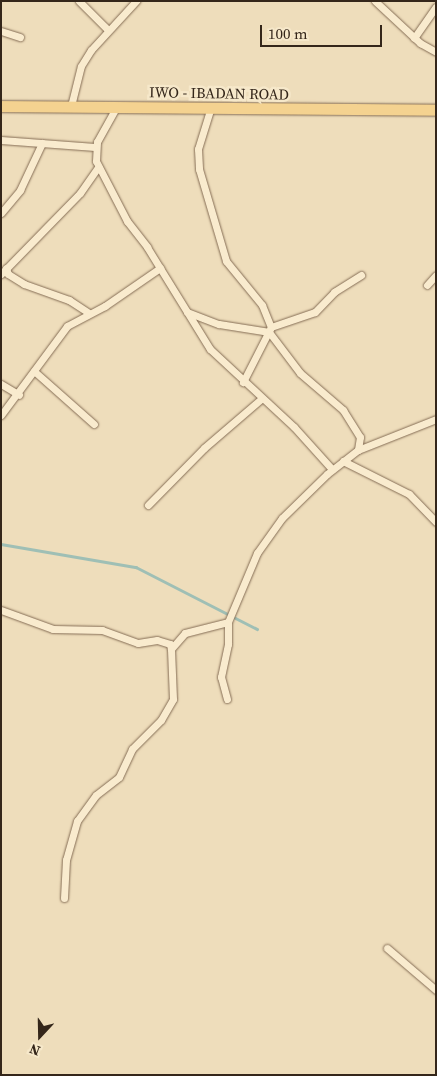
<!DOCTYPE html>
<style>
body{margin:0}
#map{position:relative;width:437px;height:1076px;overflow:hidden;background:#edb;font-family:"Source Serif 4",serif}
div>[style]{position:absolute}
.stream>*{height:2.5px;margin:-1.25px;padding:0 1.25px;transform-origin:1.25px;border-radius:1.25px;background:#9fbfb5}
.roads{filter:drop-shadow(0 0 1px #856d55) drop-shadow(0 0 1px #856d55)}
.street>*{height:7px;margin:-3.5px;padding:0 3.5px;transform-origin:3.5px;border-radius:3.5px;background:#f9ebce}
.primary>*{height:11px;margin:-5.5px;padding:0 5.5px;transform-origin:5.5px;border-radius:5.5px;background:#f4d290}
span{translate:-50% -50%;white-space:nowrap;text-align:center;line-height:1.15;-webkit-text-stroke:5px #f6e8ca;paint-order:stroke}
.street-label{font-size:15px;color:#34261a}
.frame{position:absolute;inset:0;border:2px solid #34261a;pointer-events:none}
.north{position:absolute;left:15px;top:1011px;width:50px;height:50px;-webkit-text-stroke:4px #f6e8ca;paint-order:stroke;rotate:201deg;font-size:14px;font-weight:700;line-height:20px;text-align:center;color:#34261a}
.north::after{content:'';display:block;margin:auto;width:18px;height:22px;background:#34261a;clip-path:polygon(50% 0,100% 100%,50% 72%,0 100%)}
.scale{position:absolute;left:260px;top:25px;width:122px;height:22px;box-sizing:border-box;border:2px solid #34261a;border-top:0;padding-left:6px;font-size:15px;line-height:18px;white-space:nowrap;color:#34261a;-webkit-text-stroke:4px #f6e8ca;paint-order:stroke}
</style>
<div id="map">
<div class="stream">
<div style="left:1px;top:544px;width:137px;rotate:9.7deg"></div>
<div style="left:136px;top:567px;width:136px;rotate:27.1deg"></div>
</div>
<div class="roads">
<div class="street">
<div style="left:79px;top:1px;width:40px;rotate:45deg"></div>
<div style="left:375px;top:1px;width:62px;rotate:43deg"></div>
<div style="left:420px;top:43px;width:18px;rotate:29deg"></div>
<div style="left:1px;top:31px;width:20px;rotate:18deg"></div>
<div style="left:414px;top:38px;width:38px;rotate:-55deg"></div>
<div style="left:71px;top:106px;width:41px;rotate:-76deg"></div>
<div style="left:81px;top:66px;width:19px;rotate:-58deg"></div>
<div style="left:91px;top:50px;width:67px;rotate:-47.4deg"></div>
<div style="left:117px;top:106px;width:41px;rotate:119.1deg"></div>
<div style="left:97px;top:142px;width:19px;rotate:93deg"></div>
<div style="left:96px;top:161px;width:68px;rotate:62.7deg"></div>
<div style="left:127px;top:221px;width:33px;rotate:52deg"></div>
<div style="left:147px;top:247px;width:120px;rotate:58.3deg"></div>
<div style="left:210px;top:349px;width:115px;rotate:42.9deg"></div>
<div style="left:294px;top:427px;width:57px;rotate:47.9deg"></div>
<div style="left:211px;top:107px;width:44px;rotate:107.2deg"></div>
<div style="left:198px;top:149px;width:20px;rotate:87deg"></div>
<div style="left:199px;top:169px;width:96px;rotate:73.6deg"></div>
<div style="left:226px;top:261px;width:57px;rotate:50.7deg"></div>
<div style="left:262px;top:305px;width:24px;rotate:68deg"></div>
<div style="left:271px;top:327px;width:62px;rotate:117deg"></div>
<div style="left:1px;top:140px;width:94px;rotate:4.3deg"></div>
<div style="left:1px;top:213px;width:30px;rotate:-50deg"></div>
<div style="left:20px;top:190px;width:52px;rotate:-64.9deg"></div>
<div style="left:6px;top:268px;width:6px;rotate:72deg"></div>
<div style="left:8px;top:274px;width:19px;rotate:32deg"></div>
<div style="left:24px;top:284px;width:48px;rotate:19.6deg"></div>
<div style="left:69px;top:300px;width:24px;rotate:33deg"></div>
<div style="left:1px;top:274px;width:113px;rotate:-45.7deg"></div>
<div style="left:80px;top:193px;width:32px;rotate:-55deg"></div>
<div style="left:427px;top:285px;width:13px;rotate:-48deg"></div>
<div style="left:187px;top:312px;width:34px;rotate:21deg"></div>
<div style="left:219px;top:324px;width:51px;rotate:9.1deg"></div>
<div style="left:269px;top:332px;width:51px;rotate:52.9deg"></div>
<div style="left:300px;top:373px;width:57px;rotate:40.7deg"></div>
<div style="left:343px;top:410px;width:32px;rotate:58deg"></div>
<div style="left:360px;top:437px;width:13px;rotate:99deg"></div>
<div style="left:271px;top:327px;width:46px;rotate:-18.8deg"></div>
<div style="left:315px;top:312px;width:28px;rotate:-46deg"></div>
<div style="left:334px;top:292px;width:32px;rotate:-32deg"></div>
<div style="left:34px;top:371px;width:80px;rotate:41.5deg"></div>
<div style="left:1px;top:384px;width:21px;rotate:31deg"></div>
<div style="left:1px;top:415px;width:111px;rotate:-53.4deg"></div>
<div style="left:67px;top:326px;width:43px;rotate:-27.8deg"></div>
<div style="left:105px;top:306px;width:67px;rotate:-34.6deg"></div>
<div style="left:343px;top:461px;width:74px;rotate:26.6deg"></div>
<div style="left:409px;top:494px;width:39px;rotate:46deg"></div>
<div style="left:148px;top:505px;width:80px;rotate:-45.5deg"></div>
<div style="left:204px;top:448px;width:75px;rotate:-40.7deg"></div>
<div style="left:1px;top:610px;width:55px;rotate:20.1deg"></div>
<div style="left:53px;top:629px;width:49px;rotate:1.2deg"></div>
<div style="left:102px;top:630px;width:38px;rotate:20deg"></div>
<div style="left:138px;top:643px;width:19px;rotate:-9deg"></div>
<div style="left:157px;top:640px;width:14px;rotate:17deg"></div>
<div style="left:170px;top:644px;width:5px;rotate:79deg"></div>
<div style="left:171px;top:649px;width:21px;rotate:-49deg"></div>
<div style="left:185px;top:633px;width:44px;rotate:-14.3deg"></div>
<div style="left:228px;top:622px;width:75px;rotate:-67.2deg"></div>
<div style="left:257px;top:553px;width:43px;rotate:-54.5deg"></div>
<div style="left:282px;top:518px;width:63px;rotate:-44.4deg"></div>
<div style="left:327px;top:474px;width:39px;rotate:-38deg"></div>
<div style="left:358px;top:450px;width:84px;rotate:-21.7deg"></div>
<div style="left:227px;top:699px;width:23px;rotate:-105deg"></div>
<div style="left:221px;top:677px;width:34px;rotate:-78deg"></div>
<div style="left:228px;top:644px;width:22px;rotate:-90deg"></div>
<div style="left:64px;top:898px;width:38px;rotate:-87deg"></div>
<div style="left:66px;top:860px;width:41px;rotate:-74.2deg"></div>
<div style="left:77px;top:821px;width:32px;rotate:-54deg"></div>
<div style="left:96px;top:795px;width:29px;rotate:-38deg"></div>
<div style="left:119px;top:777px;width:31px;rotate:-65deg"></div>
<div style="left:132px;top:749px;width:41px;rotate:-45deg"></div>
<div style="left:161px;top:720px;width:24px;rotate:-60deg"></div>
<div style="left:173px;top:699px;width:50px;rotate:-92.3deg"></div>
<div style="left:387px;top:948px;width:65px;rotate:40.6deg"></div>
</div>
<div class="primary">
<div style="left:1px;top:106px;width:435px;rotate:0.5deg"></div>
</div>
</div>
<div class="street-label">
<span style="left:219px;top:93px;rotate:1deg">IWO - IBADAN ROAD</span>
</div>
<div class="frame"></div>
<div class="north">N</div>
<div class="scale">100 m</div>
</div>
